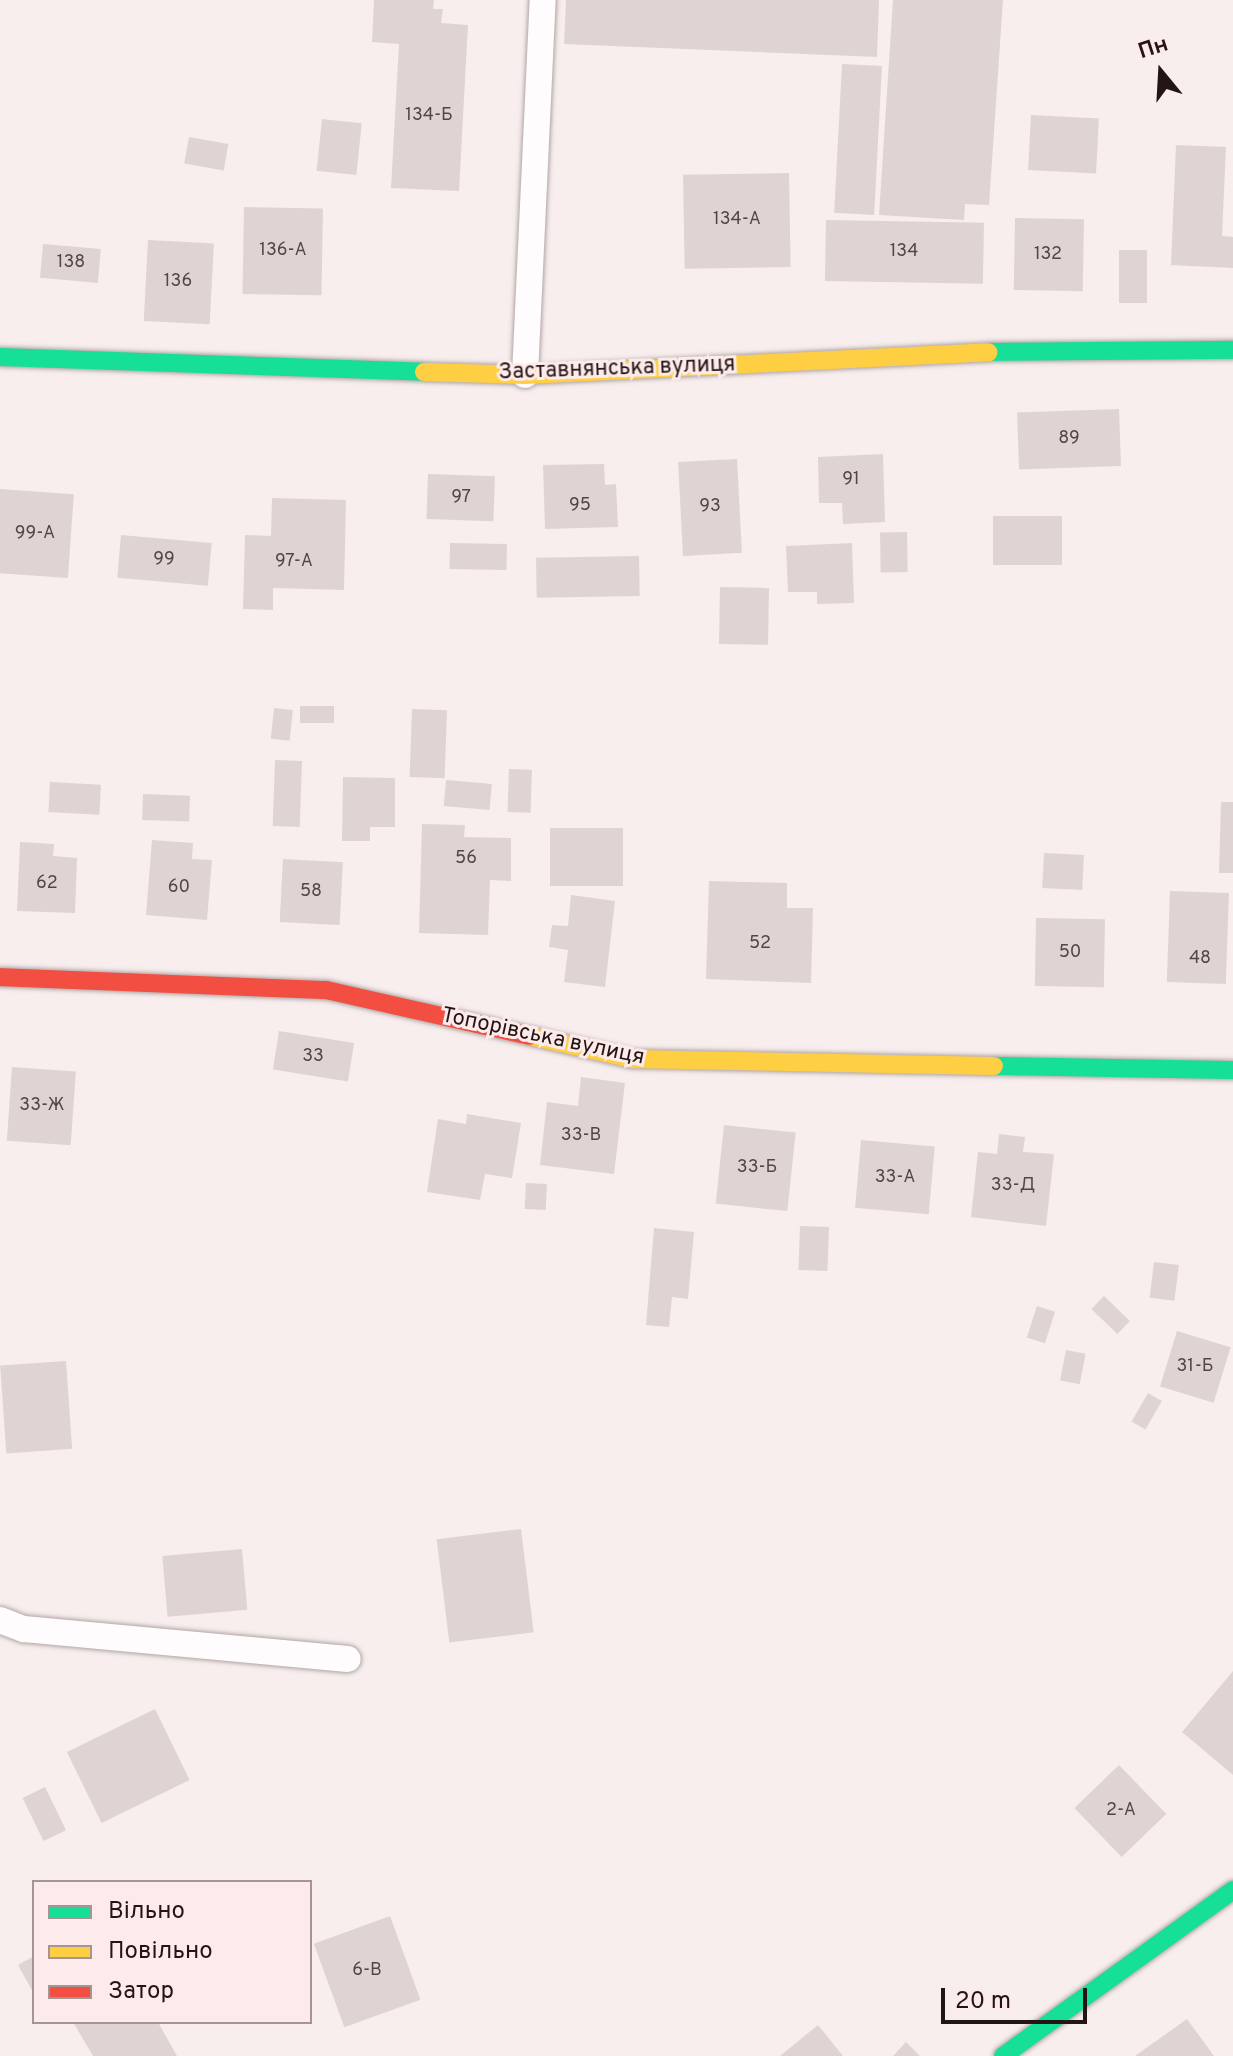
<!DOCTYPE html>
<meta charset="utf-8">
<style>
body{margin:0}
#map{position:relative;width:1233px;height:2056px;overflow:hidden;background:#f8eeee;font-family:Overpass,sans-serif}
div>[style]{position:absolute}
.building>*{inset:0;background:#e0d4d3;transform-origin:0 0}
.roads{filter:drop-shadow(0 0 2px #b2a6a6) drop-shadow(0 0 2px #b2a6a6)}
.lane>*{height:26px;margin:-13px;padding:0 13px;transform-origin:13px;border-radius:13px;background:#fefcfc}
.fast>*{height:18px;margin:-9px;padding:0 9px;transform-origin:9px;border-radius:9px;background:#16e098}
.slow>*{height:18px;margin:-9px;padding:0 9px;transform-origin:9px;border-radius:9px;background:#ffcf43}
.jam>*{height:18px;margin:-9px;padding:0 9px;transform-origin:9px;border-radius:9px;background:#f24e42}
span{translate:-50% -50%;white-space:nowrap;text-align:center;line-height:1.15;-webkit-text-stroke:6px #fcebea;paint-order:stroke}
.number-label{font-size:18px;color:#544646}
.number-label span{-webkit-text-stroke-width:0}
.street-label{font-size:22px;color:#241515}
.legend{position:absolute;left:32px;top:1880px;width:280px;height:144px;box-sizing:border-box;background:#fcebea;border:2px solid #a69595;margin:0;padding:10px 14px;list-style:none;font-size:24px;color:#241515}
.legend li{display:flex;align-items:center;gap:16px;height:40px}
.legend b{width:40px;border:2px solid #a69595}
.north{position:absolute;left:1121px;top:32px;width:80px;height:80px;-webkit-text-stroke:6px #fcebea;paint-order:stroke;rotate:342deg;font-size:22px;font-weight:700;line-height:32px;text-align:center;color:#241515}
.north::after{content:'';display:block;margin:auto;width:28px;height:36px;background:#241515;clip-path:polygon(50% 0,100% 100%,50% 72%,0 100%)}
.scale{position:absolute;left:941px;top:1988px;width:146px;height:36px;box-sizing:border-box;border:4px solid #241515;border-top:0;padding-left:10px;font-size:24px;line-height:28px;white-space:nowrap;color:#241515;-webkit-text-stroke:6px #fcebea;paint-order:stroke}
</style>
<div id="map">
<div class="building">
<div style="clip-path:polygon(374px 0,434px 0,433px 9px,443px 9px,441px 23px,468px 25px,459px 191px,391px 188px,399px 44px,372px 42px)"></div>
<div style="clip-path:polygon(566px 0,879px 0,877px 57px,564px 44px)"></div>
<div style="clip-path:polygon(893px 0,1003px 0,989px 205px,965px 204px,964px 220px,879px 215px)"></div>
<div style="left:842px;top:64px;width:40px;height:149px;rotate:3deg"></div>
<div style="left:1031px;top:115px;width:68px;height:55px;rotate:3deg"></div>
<div style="left:322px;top:119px;width:40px;height:52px;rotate:6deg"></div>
<div style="left:189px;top:137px;width:40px;height:27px;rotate:10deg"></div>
<div style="clip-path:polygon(1176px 145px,1226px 147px,1222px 236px,1233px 237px,1233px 268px,1171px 265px)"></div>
<div style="left:789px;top:173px;width:94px;height:106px;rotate:89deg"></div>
<div style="left:244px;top:207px;width:79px;height:87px;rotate:1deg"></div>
<div style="left:1015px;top:218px;width:69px;height:72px;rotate:1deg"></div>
<div style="left:826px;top:220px;width:158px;height:61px;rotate:1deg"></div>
<div style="left:148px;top:240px;width:66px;height:81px;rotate:3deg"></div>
<div style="left:43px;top:244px;width:58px;height:34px;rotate:5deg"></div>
<div style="left:1119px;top:250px;width:28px;height:53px"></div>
<div style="left:1119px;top:409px;width:57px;height:102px;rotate:88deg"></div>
<div style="clip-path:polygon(883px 454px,885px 522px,843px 524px,842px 503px,819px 503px,818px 457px)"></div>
<div style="left:737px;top:459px;width:94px;height:59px;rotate:87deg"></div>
<div style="clip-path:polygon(604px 464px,605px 485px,616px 484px,618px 527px,545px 529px,543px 465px)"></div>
<div style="left:428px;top:474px;width:67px;height:45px;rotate:2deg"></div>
<div style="left:0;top:489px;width:74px;height:84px;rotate:4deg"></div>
<div style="clip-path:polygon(272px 498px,346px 500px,344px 590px,273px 588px,273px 610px,243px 609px,245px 535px,271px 536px)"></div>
<div style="left:993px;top:516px;width:69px;height:49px"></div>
<div style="left:907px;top:532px;width:40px;height:27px;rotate:89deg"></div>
<div style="left:121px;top:535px;width:91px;height:43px;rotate:5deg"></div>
<div style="left:450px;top:543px;width:57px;height:26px;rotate:1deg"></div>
<div style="clip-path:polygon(852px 543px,854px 603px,817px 604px,817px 592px,788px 592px,786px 546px)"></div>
<div style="left:639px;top:556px;width:40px;height:103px;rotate:89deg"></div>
<div style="left:720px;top:587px;width:49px;height:57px;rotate:1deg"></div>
<div style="left:300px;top:706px;width:34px;height:17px"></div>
<div style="left:274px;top:708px;width:19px;height:31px;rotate:6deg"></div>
<div style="left:412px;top:709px;width:35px;height:68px;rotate:2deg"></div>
<div style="left:275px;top:760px;width:27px;height:66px;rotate:2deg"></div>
<div style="left:509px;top:769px;width:23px;height:43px;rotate:2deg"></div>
<div style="clip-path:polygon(343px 777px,395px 778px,395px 827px,370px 827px,370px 841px,342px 841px)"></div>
<div style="left:446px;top:780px;width:46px;height:26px;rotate:5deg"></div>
<div style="left:50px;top:782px;width:51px;height:30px;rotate:3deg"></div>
<div style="left:143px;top:794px;width:47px;height:26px;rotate:2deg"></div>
<div style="clip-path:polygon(1221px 802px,1233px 802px,1233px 873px,1219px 873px)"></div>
<div style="clip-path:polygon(422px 824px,465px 825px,464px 837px,511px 838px,511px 881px,490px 880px,488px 935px,419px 933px)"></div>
<div style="left:623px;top:828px;width:58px;height:73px;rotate:90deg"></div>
<div style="clip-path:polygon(152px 840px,193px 843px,192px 859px,212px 860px,207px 920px,146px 915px)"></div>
<div style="clip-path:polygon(20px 842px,54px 844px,53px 856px,77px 858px,75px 913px,17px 911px)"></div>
<div style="left:1044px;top:853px;width:40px;height:35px;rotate:3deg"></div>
<div style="left:283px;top:859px;width:60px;height:63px;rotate:3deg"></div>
<div style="clip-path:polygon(709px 881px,787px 883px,787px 908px,813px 908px,811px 983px,706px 979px)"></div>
<div style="left:1170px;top:891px;width:59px;height:91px;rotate:2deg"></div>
<div style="clip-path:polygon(571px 895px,615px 901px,605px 987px,564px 982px,568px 950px,549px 947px,552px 925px,568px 926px)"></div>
<div style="left:1036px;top:918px;width:69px;height:68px;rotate:1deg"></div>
<div style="left:279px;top:1031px;width:76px;height:39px;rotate:9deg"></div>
<div style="left:12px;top:1067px;width:64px;height:74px;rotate:4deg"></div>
<div style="clip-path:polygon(581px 1077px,625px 1083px,614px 1174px,540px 1165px,547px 1102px,578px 1106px)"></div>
<div style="clip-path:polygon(467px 1114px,521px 1123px,512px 1178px,485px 1174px,480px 1200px,427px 1192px,438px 1119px,466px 1124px)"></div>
<div style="left:724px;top:1125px;width:72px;height:79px;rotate:6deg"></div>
<div style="clip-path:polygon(999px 1134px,1025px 1137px,1023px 1152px,1054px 1154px,1046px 1226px,971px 1217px,978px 1152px,997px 1154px)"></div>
<div style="left:861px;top:1140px;width:74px;height:68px;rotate:5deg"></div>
<div style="left:526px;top:1183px;width:21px;height:26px;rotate:3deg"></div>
<div style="left:800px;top:1226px;width:29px;height:44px;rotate:2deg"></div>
<div style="clip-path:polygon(654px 1228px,694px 1232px,688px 1299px,672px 1297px,669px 1327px,646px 1325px)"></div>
<div style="left:1154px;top:1262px;width:25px;height:36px;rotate:7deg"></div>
<div style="left:1104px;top:1296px;width:36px;height:18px;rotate:44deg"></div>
<div style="left:1037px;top:1306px;width:19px;height:33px;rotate:18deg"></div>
<div style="left:1177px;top:1331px;width:56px;height:58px;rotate:17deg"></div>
<div style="left:1066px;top:1350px;width:20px;height:31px;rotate:11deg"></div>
<div style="left:66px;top:1361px;width:88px;height:66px;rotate:86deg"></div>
<div style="left:1148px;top:1393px;width:16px;height:33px;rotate:30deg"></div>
<div style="left:521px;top:1529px;width:104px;height:85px;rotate:83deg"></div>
<div style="left:242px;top:1549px;width:61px;height:80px;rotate:85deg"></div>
<div style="clip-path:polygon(1233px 1671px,1233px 1775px,1182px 1732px)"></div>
<div style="left:155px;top:1709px;width:79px;height:98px;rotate:64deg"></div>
<div style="left:1119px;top:1765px;width:68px;height:62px;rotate:46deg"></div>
<div style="left:45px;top:1787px;width:48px;height:25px;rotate:64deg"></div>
<div style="left:390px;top:1916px;width:89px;height:81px;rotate:70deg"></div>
<div style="clip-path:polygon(34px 1956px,34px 1994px,18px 1965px)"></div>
<div style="clip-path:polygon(1187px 2019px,1214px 2056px,1135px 2056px)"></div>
<div style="clip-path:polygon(73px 2022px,158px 2022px,177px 2056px,93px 2056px)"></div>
<div style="clip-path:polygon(818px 2025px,843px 2056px,780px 2056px)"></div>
<div style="clip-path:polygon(906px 2042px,920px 2056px,893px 2056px)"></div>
</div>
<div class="roads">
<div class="lane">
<div style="left:525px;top:375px;width:375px;rotate:-87.3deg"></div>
<div style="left:0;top:1620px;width:26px;rotate:21deg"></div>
<div style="left:24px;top:1629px;width:325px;rotate:5.3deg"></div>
</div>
<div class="fast">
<div style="left:988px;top:352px;width:245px;rotate:-0.5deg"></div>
<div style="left:0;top:357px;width:424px;rotate:2deg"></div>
<div style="left:994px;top:1066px;width:239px;rotate:1deg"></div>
<div style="left:1003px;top:2056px;width:284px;rotate:-35.8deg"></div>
</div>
<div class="slow">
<div style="left:424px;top:372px;width:101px;rotate:1.7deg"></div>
<div style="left:525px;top:375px;width:464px;rotate:-2.8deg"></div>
<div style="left:530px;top:1036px;width:105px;rotate:12.7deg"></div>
<div style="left:632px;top:1059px;width:362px;rotate:1.1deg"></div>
</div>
<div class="jam">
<div style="left:0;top:977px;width:326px;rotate:2.3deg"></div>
<div style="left:326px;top:990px;width:209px;rotate:12.7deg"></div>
</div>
</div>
<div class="number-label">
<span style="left:429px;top:116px">134-Б</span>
<span style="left:737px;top:220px">134-А</span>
<span style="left:283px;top:251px">136-А</span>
<span style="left:904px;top:252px">134</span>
<span style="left:1048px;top:255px">132</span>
<span style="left:71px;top:263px">138</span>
<span style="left:178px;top:282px">136</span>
<span style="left:1069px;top:439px">89</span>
<span style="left:851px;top:480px">91</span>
<span style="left:461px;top:498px">97</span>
<span style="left:580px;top:506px">95</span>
<span style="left:710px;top:507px">93</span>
<span style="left:35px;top:534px">99-А</span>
<span style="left:164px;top:560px">99</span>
<span style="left:294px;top:562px">97-А</span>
<span style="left:466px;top:859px">56</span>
<span style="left:47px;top:884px">62</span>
<span style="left:179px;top:888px">60</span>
<span style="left:311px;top:892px">58</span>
<span style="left:760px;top:944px">52</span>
<span style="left:1070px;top:953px">50</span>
<span style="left:1200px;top:959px">48</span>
<span style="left:313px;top:1057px">33</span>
<span style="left:42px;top:1106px">33-Ж</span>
<span style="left:581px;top:1136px">33-В</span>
<span style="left:757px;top:1168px">33-Б</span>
<span style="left:895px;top:1178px">33-А</span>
<span style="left:1013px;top:1186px">33-Д</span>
<span style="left:1195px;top:1367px">31-Б</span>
<span style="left:1121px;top:1811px">2-А</span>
<span style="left:367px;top:1971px">6-В</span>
</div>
<div class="street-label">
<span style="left:617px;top:369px;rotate:-2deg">Заставнянська вулиця</span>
<span style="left:543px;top:1037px;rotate:12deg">Топорівська вулиця</span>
</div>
<ul class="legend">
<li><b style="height:10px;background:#16e098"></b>Вільно</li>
<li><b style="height:10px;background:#ffcf43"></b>Повільно</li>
<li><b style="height:10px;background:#f24e42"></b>Затор</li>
</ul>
<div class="north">Пн</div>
<div class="scale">20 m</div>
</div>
